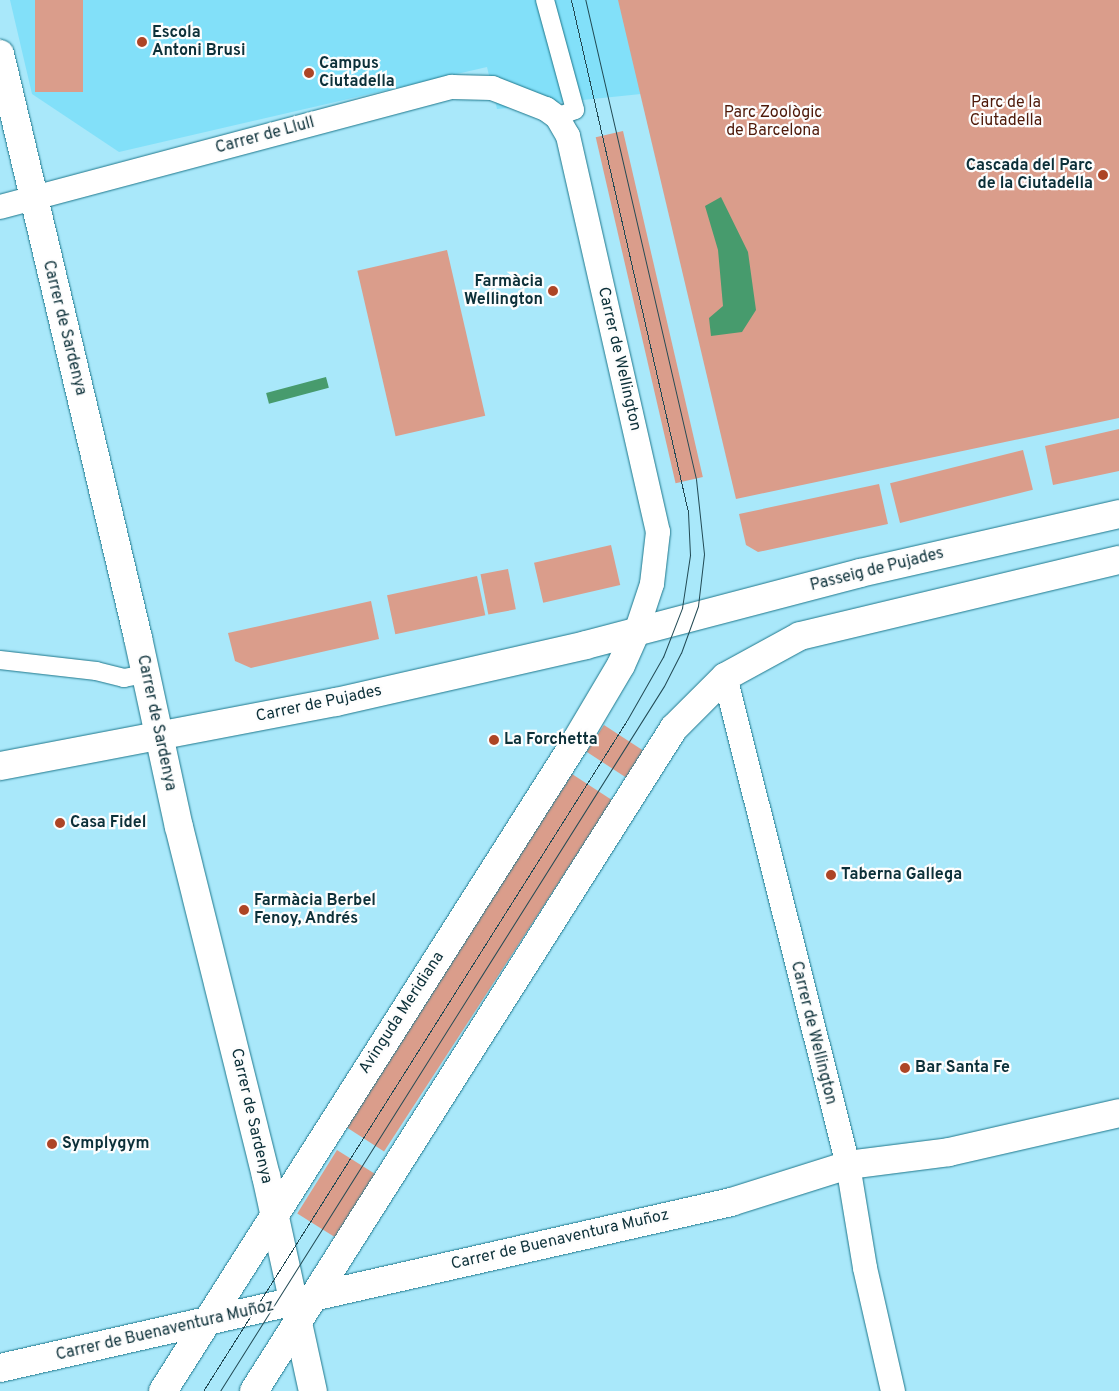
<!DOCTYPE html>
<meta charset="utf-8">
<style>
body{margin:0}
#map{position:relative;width:1119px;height:1391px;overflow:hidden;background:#a9e8fa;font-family:Overpass,sans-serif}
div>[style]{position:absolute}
.built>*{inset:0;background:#82e0f9}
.green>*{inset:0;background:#da9d8b;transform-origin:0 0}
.water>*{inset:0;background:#479b6d;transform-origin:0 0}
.roads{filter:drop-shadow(0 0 1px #1e778c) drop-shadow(0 0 1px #1e778c)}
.pedestrian>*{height:18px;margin:-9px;padding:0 9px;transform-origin:9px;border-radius:9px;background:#fff}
.minor>*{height:24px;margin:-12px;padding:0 12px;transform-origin:12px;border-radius:12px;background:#fff}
.tertiary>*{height:28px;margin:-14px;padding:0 14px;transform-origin:14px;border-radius:14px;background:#fff}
.secondary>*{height:28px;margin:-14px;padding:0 14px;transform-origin:14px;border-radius:14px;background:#fff}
.tram>*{height:1px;margin:-0.5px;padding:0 0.5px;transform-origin:0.5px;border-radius:0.5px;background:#224a54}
.dots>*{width:14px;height:14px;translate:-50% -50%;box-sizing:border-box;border:2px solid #fdfdfd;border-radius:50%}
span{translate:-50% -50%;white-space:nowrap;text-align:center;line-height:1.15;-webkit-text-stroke:4.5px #fdfdfd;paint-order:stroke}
.poi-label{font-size:16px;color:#0c3039;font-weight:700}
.left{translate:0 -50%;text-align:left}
.right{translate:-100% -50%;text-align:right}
.park-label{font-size:16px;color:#4e1909}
.street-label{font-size:16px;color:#0c3039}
</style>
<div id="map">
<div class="built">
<div style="clip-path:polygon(10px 0,619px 0,641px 94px,497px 109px,487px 67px,119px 152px,32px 94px)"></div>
</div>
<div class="green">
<div style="left:35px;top:0;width:48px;height:92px"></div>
<div style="clip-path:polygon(618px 0,1119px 0,1119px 418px,736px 499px)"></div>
<div style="left:623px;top:131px;width:355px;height:28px;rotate:77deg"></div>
<div style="left:447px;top:250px;width:170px;height:92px;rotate:77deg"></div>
<div style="clip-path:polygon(1119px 429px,1119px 471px,1053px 485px,1045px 446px)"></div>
<div style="left:1023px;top:450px;width:41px;height:137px;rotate:76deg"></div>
<div style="clip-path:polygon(879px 484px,888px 524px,758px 552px,746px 545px,739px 514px)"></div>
<div style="left:611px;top:545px;width:41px;height:79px;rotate:77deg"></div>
<div style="left:508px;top:569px;width:41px;height:28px;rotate:79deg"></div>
<div style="left:477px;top:576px;width:40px;height:92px;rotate:78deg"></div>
<div style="clip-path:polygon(371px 601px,379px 639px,251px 668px,235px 661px,228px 633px)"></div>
<div style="left:604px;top:725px;width:48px;height:32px;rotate:33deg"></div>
<div style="left:572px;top:774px;width:48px;height:419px;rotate:33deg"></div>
<div style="left:337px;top:1150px;width:46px;height:75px;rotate:32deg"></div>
</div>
<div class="water">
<div style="clip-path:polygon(721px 197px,748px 252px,756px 310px,742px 332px,711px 336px,709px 318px,723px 306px,718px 250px,705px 206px)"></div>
<div style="left:326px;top:377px;width:11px;height:62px;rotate:75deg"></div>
</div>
<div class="roads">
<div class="pedestrian">
<div style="left:545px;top:0;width:114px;rotate:74.7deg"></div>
<div style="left:575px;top:110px;width:19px;rotate:159deg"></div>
<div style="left:0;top:660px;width:97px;rotate:6.5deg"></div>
<div style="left:96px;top:671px;width:29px;rotate:14deg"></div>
<div style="left:124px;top:678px;width:21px;rotate:-11deg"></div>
</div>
<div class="minor">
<div style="left:0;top:207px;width:468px;rotate:-14.9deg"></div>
<div style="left:452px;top:87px;width:40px;rotate:1.4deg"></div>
<div style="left:492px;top:88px;width:58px;rotate:21.3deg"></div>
<div style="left:546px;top:109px;width:14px;rotate:36deg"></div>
<div style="left:557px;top:117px;width:22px;rotate:60deg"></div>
<div style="left:568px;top:136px;width:406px;rotate:77.2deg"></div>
<div style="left:658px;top:532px;width:52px;rotate:96.6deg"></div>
<div style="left:652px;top:584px;width:51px;rotate:108.4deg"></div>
<div style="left:725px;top:677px;width:503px;rotate:75.85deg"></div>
<div style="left:848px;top:1165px;width:104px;rotate:80.6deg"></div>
<div style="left:865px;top:1268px;width:126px;rotate:77.2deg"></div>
</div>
<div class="tertiary">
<div style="left:0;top:54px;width:600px;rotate:76.7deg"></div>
<div style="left:138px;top:638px;width:193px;rotate:77.8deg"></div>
<div style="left:179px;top:827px;width:360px;rotate:76deg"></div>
<div style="left:266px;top:1176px;width:220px;rotate:77.7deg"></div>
<div style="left:0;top:766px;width:342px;rotate:-10.8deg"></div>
<div style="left:336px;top:702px;width:256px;rotate:-12.8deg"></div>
<div style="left:586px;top:645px;width:283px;rotate:-14.7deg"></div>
<div style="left:860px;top:573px;width:266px;rotate:-12.8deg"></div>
<div style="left:163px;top:1391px;width:770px;rotate:-57.57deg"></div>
<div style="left:576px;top:741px;width:88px;rotate:-59.4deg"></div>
<div style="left:621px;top:665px;width:36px;rotate:-66deg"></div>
<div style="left:254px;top:1391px;width:785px;rotate:-57.65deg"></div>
<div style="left:674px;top:728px;width:72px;rotate:-45deg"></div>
<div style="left:725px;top:677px;width:85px;rotate:-28.7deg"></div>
<div style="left:800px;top:636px;width:328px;rotate:-13.4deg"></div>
</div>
<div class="secondary">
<div style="left:0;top:1368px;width:750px;rotate:-12.79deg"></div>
<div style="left:731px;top:1202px;width:123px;rotate:-17.5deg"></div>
<div style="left:848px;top:1165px;width:102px;rotate:-7.3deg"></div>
<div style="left:949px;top:1152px;width:174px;rotate:-12.9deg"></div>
</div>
</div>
<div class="tram">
<div style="left:203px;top:1391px;width:794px;rotate:-57.71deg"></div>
<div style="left:627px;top:720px;width:73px;rotate:-60.3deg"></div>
<div style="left:663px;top:657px;width:53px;rotate:-68.8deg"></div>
<div style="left:682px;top:608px;width:54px;rotate:-81.4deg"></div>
<div style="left:690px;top:555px;width:43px;rotate:-92.7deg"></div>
<div style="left:688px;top:512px;width:525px;rotate:-102.87deg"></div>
<div style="left:220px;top:1391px;width:833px;rotate:-57.8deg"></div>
<div style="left:664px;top:686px;width:37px;rotate:-63deg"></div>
<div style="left:681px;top:653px;width:50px;rotate:-70.1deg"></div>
<div style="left:698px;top:606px;width:52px;rotate:-83.4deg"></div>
<div style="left:704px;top:554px;width:75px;rotate:-96.1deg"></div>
<div style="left:696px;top:479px;width:492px;rotate:-103deg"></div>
</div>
<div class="dots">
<div style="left:142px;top:42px;background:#ad4526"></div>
<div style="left:309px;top:73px;background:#ad4526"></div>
<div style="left:1103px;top:175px;background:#ad4526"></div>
<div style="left:553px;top:291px;background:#ad4526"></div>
<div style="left:494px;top:740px;background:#ad4526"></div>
<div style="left:60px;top:823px;background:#ad4526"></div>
<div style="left:831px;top:875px;background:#ad4526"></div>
<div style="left:244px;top:910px;background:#ad4526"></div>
<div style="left:905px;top:1068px;background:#ad4526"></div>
<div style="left:52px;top:1144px;background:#ad4526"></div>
</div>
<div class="poi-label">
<span class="left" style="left:152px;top:42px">Escola<br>Antoni Brusi</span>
<span class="left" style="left:319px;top:73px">Campus<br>Ciutadella</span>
<span class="right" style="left:1093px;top:175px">Cascada del Parc<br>de la Ciutadella</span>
<span class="right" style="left:543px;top:291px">Farmàcia<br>Wellington</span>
<span class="left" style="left:504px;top:740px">La Forchetta</span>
<span class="left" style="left:70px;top:823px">Casa Fidel</span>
<span class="left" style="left:841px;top:875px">Taberna Gallega</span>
<span class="left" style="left:254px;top:910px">Farmàcia Berbel<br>Fenoy, Andrés</span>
<span class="left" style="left:915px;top:1068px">Bar Santa Fe</span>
<span class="left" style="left:62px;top:1144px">Symplygym</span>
</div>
<div class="park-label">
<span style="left:1006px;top:112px">Parc de la<br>Ciutadella</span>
<span style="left:773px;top:122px">Parc Zoològic<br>de Barcelona</span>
</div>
<div class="street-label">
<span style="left:265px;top:136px;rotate:-15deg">Carrer de Llull</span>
<span style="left:64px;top:328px;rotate:76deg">Carrer de Sardenya</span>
<span style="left:619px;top:359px;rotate:77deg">Carrer de Wellington</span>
<span style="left:877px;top:570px;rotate:-14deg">Passeig de Pujades</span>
<span style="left:319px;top:704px;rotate:-12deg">Carrer de Pujades</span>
<span style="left:156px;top:723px;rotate:78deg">Carrer de Sardenya</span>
<span style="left:402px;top:1013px;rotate:-57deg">Avinguda Meridiana</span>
<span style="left:813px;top:1033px;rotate:76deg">Carrer de Wellington</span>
<span style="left:251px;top:1116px;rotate:77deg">Carrer de Sardenya</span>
<span style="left:560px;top:1240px;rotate:-13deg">Carrer de Buenaventura Muñoz</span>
<span style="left:165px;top:1331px;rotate:-13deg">Carrer de Buenaventura Muñoz</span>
</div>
</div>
